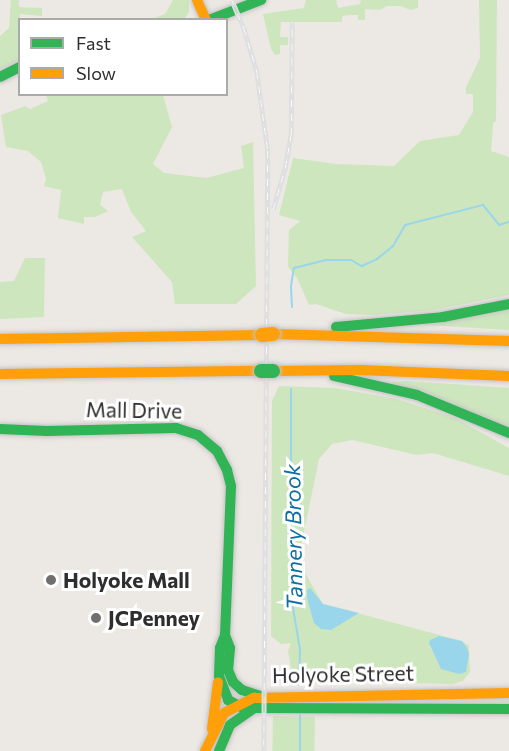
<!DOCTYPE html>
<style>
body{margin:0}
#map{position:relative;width:509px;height:751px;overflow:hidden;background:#ece8e4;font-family:Commissioner,sans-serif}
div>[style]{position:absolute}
.green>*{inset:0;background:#cee6be;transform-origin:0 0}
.water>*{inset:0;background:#99d6ec}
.stream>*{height:2px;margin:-1px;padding:0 1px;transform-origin:1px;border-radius:1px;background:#99d6ec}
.roads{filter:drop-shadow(0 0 2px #c5c4c5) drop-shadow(0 0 2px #c5c4c5)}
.fast>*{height:10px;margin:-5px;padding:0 5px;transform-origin:5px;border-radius:5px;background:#30b455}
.slow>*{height:10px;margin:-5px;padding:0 5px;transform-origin:5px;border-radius:5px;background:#ff9f0a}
.rail>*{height:4.5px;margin-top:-2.25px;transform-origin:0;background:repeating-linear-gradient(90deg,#fff 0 7px,#dfdfe1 0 14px);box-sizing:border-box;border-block:2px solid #dfdfe1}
.bridges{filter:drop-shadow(0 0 2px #c6c5c4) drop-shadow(0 0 2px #c6c5c4)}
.fast-bridge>*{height:14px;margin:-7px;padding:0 7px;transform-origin:7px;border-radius:7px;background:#30b455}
.slow-bridge>*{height:14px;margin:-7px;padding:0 7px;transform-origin:7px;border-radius:7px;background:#ff9f0a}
.dots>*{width:16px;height:16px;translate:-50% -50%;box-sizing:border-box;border:3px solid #fff;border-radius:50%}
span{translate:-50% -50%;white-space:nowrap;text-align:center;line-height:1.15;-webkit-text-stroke:6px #fff;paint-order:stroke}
.street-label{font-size:21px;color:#2e2e2e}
.poi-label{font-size:21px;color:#2e2e2e;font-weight:700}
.left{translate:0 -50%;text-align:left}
.water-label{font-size:22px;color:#0d6fa3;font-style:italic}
.legend{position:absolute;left:18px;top:18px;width:210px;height:78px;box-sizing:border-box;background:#fff;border:2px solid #ababab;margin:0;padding:8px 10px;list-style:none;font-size:18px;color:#2e2e2e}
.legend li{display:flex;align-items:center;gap:12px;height:30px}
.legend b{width:30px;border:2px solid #ababab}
</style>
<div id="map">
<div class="green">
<div style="clip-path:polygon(11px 0,19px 0,19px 7px,42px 8px,42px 16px,20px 14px,19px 60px,0 69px,0 36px,9px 28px)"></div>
<div style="clip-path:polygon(173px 0,189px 0,189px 12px,185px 18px,152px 19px,165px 14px)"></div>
<div style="clip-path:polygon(306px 0,336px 0,338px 8px,360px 4px,361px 0,418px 0,418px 8px,411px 10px,400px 6px,387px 6px,380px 10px,365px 9px,365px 20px,358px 20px,358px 15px,351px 15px,342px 16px,342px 22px,281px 22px,280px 37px,288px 37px,288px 45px,280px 45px,280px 54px,275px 55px,271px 49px,263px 14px,304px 8px)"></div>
<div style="clip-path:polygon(479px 0,497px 0,496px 121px,493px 123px,491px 151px,509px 157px,509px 295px,434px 310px,374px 315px,346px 314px,316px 304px,309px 305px,297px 278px,288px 267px,289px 230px,300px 221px,279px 215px,293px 158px,336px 164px,394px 166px,420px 141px,459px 135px,473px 112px,473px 94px,466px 94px,466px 87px,480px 58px)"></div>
<div style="clip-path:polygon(46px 95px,163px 95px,172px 127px,153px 164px,164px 173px,206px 178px,244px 168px,241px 146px,253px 142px,256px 286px,236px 304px,175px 304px,172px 282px,132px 237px,146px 231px,131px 212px,122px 189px,103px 192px,100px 205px,108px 211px,95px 217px,84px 217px,84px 224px,58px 218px,61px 190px,44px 186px,46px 179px,41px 162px,28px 151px,6px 147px,1px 115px,25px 106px,30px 109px,48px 101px)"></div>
<div style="clip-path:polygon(25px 258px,45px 258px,44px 317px,0 319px,0 282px,14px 281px)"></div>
<div style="clip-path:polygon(509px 307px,509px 330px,410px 324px)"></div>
<div style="clip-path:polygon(406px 381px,509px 388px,509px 429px,391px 382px)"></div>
<div style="clip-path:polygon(279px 386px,335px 388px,397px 399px,455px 418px,509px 448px,509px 476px,433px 453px,417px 455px,352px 440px,332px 444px,319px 459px,300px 551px,302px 568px,323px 604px,462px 641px,469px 646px,470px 672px,463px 681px,452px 684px,336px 681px,314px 683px,293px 680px,288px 651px,291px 643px,281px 644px,271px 636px,272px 401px)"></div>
<div style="left:273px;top:716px;width:42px;height:35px;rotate:1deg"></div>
</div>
<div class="water">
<div style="clip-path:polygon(310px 588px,323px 604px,359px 613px,331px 630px,321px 629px,314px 623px,307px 598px,307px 590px)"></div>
<div style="clip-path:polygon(439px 636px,462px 641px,467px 648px,469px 654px,466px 672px,459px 674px,441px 669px,429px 643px,430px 640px)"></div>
</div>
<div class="stream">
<div style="left:292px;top:307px;width:21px;rotate:-93deg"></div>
<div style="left:291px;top:286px;width:18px;rotate:-81deg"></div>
<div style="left:294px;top:268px;width:34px;rotate:-14deg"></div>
<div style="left:327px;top:260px;width:24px"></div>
<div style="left:351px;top:260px;width:13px;rotate:29deg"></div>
<div style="left:362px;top:266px;width:17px;rotate:-25deg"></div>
<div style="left:377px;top:259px;width:21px;rotate:-39deg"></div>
<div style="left:393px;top:246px;width:24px;rotate:-60deg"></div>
<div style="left:405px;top:225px;width:81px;rotate:-14.4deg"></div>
<div style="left:483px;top:205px;width:26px;rotate:51deg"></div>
<div style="left:499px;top:225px;width:10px;rotate:-17deg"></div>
<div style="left:291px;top:389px;width:207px;rotate:90deg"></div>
<div style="left:291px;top:596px;width:55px;rotate:80.5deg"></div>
<div style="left:300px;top:650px;width:35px;rotate:92deg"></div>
<div style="left:300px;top:751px;width:36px;rotate:-90deg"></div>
</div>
<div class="roads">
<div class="fast">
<div style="left:209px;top:20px;width:56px;rotate:-21deg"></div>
<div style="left:0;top:77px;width:22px;rotate:-27deg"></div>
<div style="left:336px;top:327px;width:107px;rotate:-5.3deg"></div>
<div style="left:443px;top:317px;width:67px;rotate:-11.1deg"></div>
<div style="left:334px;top:376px;width:85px;rotate:12.9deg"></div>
<div style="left:417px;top:395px;width:100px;rotate:22.4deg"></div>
<div style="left:0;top:429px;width:47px;rotate:2.4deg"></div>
<div style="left:47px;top:431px;width:129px;rotate:-1.3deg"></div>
<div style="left:176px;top:428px;width:23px;rotate:18deg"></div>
<div style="left:198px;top:435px;width:25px;rotate:40deg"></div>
<div style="left:217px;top:451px;width:21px;rotate:62deg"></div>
<div style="left:227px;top:470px;width:16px;rotate:76deg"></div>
<div style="left:231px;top:486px;width:149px;rotate:92.3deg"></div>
<div style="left:225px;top:635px;width:14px;rotate:111deg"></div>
<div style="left:220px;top:648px;width:28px;rotate:92deg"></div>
<div style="left:219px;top:676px;width:26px;rotate:69deg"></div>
<div style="left:228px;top:700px;width:24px;rotate:28deg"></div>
<div style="left:225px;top:635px;width:14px;rotate:69deg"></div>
<div style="left:230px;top:648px;width:22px;rotate:95deg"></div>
<div style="left:228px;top:670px;width:13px;rotate:67deg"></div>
<div style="left:233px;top:682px;width:12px;rotate:42deg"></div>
<div style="left:242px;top:690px;width:20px;rotate:18deg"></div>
<div style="left:219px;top:751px;width:28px;rotate:-67deg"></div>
<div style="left:230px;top:725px;width:29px;rotate:-35deg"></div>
<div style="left:254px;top:708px;width:255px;rotate:0.2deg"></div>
</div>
<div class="slow">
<div style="left:197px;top:0;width:22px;rotate:66deg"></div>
<div style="left:273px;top:334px;width:236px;rotate:1.7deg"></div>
<div style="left:0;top:339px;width:262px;rotate:-0.9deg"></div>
<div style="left:273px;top:371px;width:87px;rotate:-0.7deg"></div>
<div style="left:360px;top:370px;width:149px;rotate:2.3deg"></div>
<div style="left:0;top:374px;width:261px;rotate:-0.7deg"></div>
<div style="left:212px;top:729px;width:47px;rotate:-82.7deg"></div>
<div style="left:205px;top:751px;width:42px;rotate:-63.4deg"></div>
<div style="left:224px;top:713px;width:34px;rotate:-27deg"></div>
<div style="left:254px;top:698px;width:255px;rotate:-1.1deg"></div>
</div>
</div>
<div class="rail">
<div style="left:232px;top:0;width:30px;rotate:67deg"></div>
<div style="left:244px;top:28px;width:46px;rotate:73.5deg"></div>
<div style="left:257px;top:72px;width:80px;rotate:82.1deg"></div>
<div style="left:268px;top:151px;width:600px;rotate:90.38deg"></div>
<div style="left:273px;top:209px;width:43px;rotate:-73.7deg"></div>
<div style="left:285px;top:168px;width:34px;rotate:-80deg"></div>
<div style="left:291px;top:135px;width:113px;rotate:-89.5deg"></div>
</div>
<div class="bridges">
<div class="fast-bridge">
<div style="left:261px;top:371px;width:12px"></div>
</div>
<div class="slow-bridge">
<div style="left:262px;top:335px;width:11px;rotate:-5deg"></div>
</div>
</div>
<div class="dots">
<div style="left:51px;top:580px;background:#706f6e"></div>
<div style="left:96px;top:618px;background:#706f6e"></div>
</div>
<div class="street-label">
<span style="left:134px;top:410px;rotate:1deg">Mall Drive</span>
<span style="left:343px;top:674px;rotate:-1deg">Holyoke Street</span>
</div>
<div class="poi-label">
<span class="left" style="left:63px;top:580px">Holyoke Mall</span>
<span class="left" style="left:108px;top:618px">JCPenney</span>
</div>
<div class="water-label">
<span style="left:293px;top:537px;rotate:-91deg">Tannery Brook</span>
</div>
<ul class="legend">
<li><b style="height:8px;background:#30b455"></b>Fast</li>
<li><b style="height:8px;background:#ff9f0a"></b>Slow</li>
</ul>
</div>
